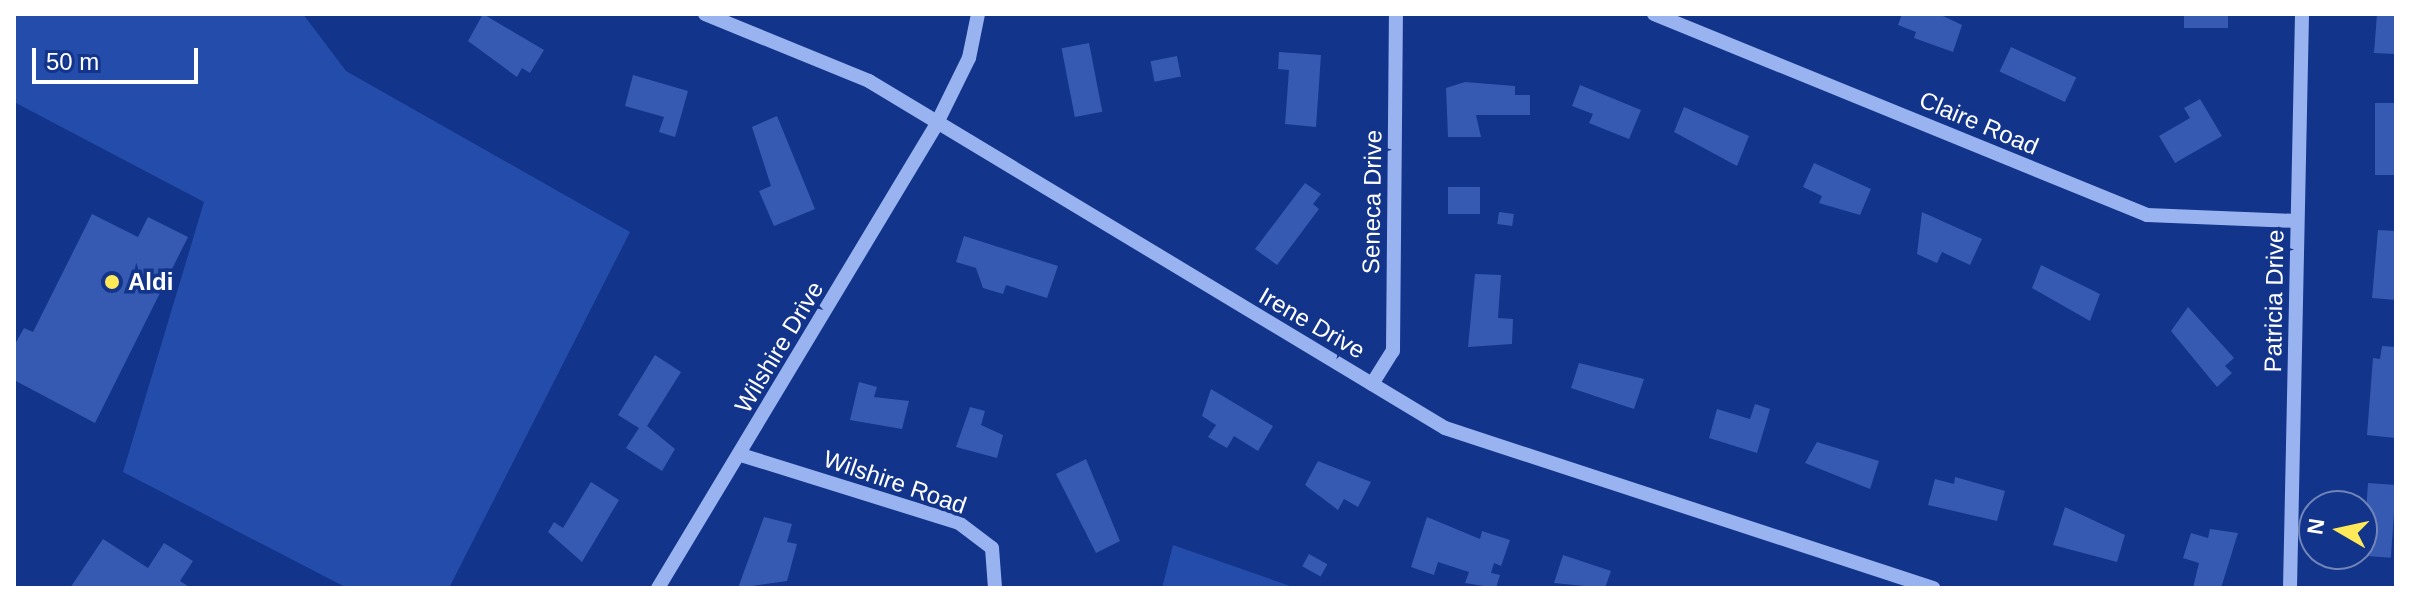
<!DOCTYPE html>
<style>
body{margin:0}
#map{position:relative;width:2410px;height:602px;overflow:hidden;background:#12348a;font-family:Arial,sans-serif}
div>[style]{position:absolute}
.green>*{inset:0;background:#244caa}
.building>*{inset:0;background:#365ab2;transform-origin:0 0}
.minor>*{height:14px;margin:-7px;padding:0 7px;transform-origin:7px;border-radius:7px;background:#99b3f1}
.dots>*{width:22px;height:22px;translate:-50% -50%;box-sizing:border-box;border:4px solid #12348a;border-radius:50%}
span{translate:-50% -50%;white-space:nowrap;text-align:center;line-height:1.15;-webkit-text-stroke:7px #12348a;paint-order:stroke}
.street-label{font-size:24px;color:#fff}
.poi-label{font-size:24px;color:#fff;font-weight:700}
.left{translate:0 -50%;text-align:left}
.frame{position:absolute;inset:0;border:16px solid #fff;pointer-events:none}
.north{position:absolute;left:2298px;top:490px;width:80px;height:80px;box-sizing:border-box;background:#12348a;border:2px solid #7185b9;border-radius:50%;rotate:279deg;font-size:22px;font-weight:700;line-height:32px;text-align:center;color:#fff}
.north::after{content:'';display:block;margin:auto;width:28px;height:36px;background:#ffe959;clip-path:polygon(50% 0,100% 100%,50% 72%,0 100%)}
.scale{position:absolute;left:32px;top:48px;width:166px;height:36px;box-sizing:border-box;border:4px solid #fff;border-top:0;padding-left:10px;font-size:24px;line-height:28px;white-space:nowrap;color:#fff;-webkit-text-stroke:6px #12348a;paint-order:stroke}
</style>
<div id="map">
<div class="green">
<div style="clip-path:polygon(14px 14px,303px 14px,346px 71px,630px 232px,449px 588px,347px 588px,123px 472px,204px 202px,14px 102px)"></div>
<div style="clip-path:polygon(1173px 545px,1296px 588px,1162px 588px)"></div>
</div>
<div class="building">
<div style="clip-path:polygon(483px 14px,544px 50px,530px 73px,522px 68px,517px 77px,468px 41px)"></div>
<div style="clip-path:polygon(1902px 14px,1939px 14px,1962px 25px,1953px 52px,1914px 38px,1916px 32px,1898px 25px)"></div>
<div style="left:2184px;top:14px;width:44px;height:14px"></div>
<div style="clip-path:polygon(2377px 14px,2396px 14px,2396px 54px,2374px 53px)"></div>
<div style="left:1089px;top:43px;width:70px;height:28px;rotate:79deg"></div>
<div style="left:2011px;top:47px;width:72px;height:27px;rotate:25deg"></div>
<div style="clip-path:polygon(1279px 52px,1321px 55px,1316px 127px,1285px 124px,1289px 70px,1278px 69px)"></div>
<div style="left:1177px;top:56px;width:21px;height:27px;rotate:79deg"></div>
<div style="clip-path:polygon(633px 75px,688px 91px,675px 137px,659px 132px,664px 117px,625px 106px)"></div>
<div style="clip-path:polygon(1465px 82px,1515px 86px,1515px 95px,1530px 95px,1530px 115px,1476px 115px,1481px 137px,1448px 137px,1446px 88px)"></div>
<div style="clip-path:polygon(1580px 85px,1641px 110px,1629px 139px,1589px 123px,1593px 114px,1572px 106px)"></div>
<div style="clip-path:polygon(2200px 99px,2222px 136px,2175px 163px,2159px 136px,2190px 118px,2184px 108px)"></div>
<div style="left:2375px;top:103px;width:21px;height:72px"></div>
<div style="clip-path:polygon(1684px 107px,1749px 136px,1737px 166px,1674px 132px)"></div>
<div style="clip-path:polygon(777px 116px,815px 209px,774px 226px,759px 191px,771px 186px,752px 127px)"></div>
<div style="clip-path:polygon(1814px 163px,1871px 189px,1860px 215px,1819px 203px,1822px 196px,1803px 187px)"></div>
<div style="clip-path:polygon(1305px 183px,1321px 194px,1313px 204px,1319px 209px,1277px 265px,1255px 249px)"></div>
<div style="left:1448px;top:187px;width:32px;height:27px"></div>
<div style="left:1499px;top:212px;width:15px;height:12px;rotate:8deg"></div>
<div style="clip-path:polygon(1922px 212px,1982px 239px,1970px 265px,1942px 252px,1937px 263px,1917px 254px)"></div>
<div style="clip-path:polygon(92px 214px,138px 237px,148px 217px,188px 237px,95px 423px,14px 380px,14px 346px,24px 328px,33px 332px)"></div>
<div style="clip-path:polygon(2378px 230px,2396px 231px,2396px 300px,2372px 298px)"></div>
<div style="clip-path:polygon(964px 236px,1058px 266px,1047px 298px,1006px 285px,1003px 294px,983px 288px,976px 268px,956px 262px)"></div>
<div style="clip-path:polygon(2041px 265px,2100px 294px,2090px 321px,2032px 288px)"></div>
<div style="clip-path:polygon(1475px 274px,1501px 275px,1498px 318px,1513px 319px,1512px 344px,1468px 347px)"></div>
<div style="clip-path:polygon(2188px 307px,2234px 358px,2225px 366px,2232px 373px,2217px 387px,2171px 331px)"></div>
<div style="clip-path:polygon(2382px 346px,2396px 347px,2395px 438px,2367px 435px,2373px 358px,2380px 359px)"></div>
<div style="clip-path:polygon(655px 355px,681px 372px,647px 426px,675px 449px,662px 471px,626px 448px,639px 428px,618px 415px)"></div>
<div style="clip-path:polygon(1579px 363px,1644px 379px,1634px 409px,1571px 388px)"></div>
<div style="clip-path:polygon(859px 382px,877px 387px,874px 397px,909px 401px,902px 429px,850px 420px)"></div>
<div style="clip-path:polygon(1211px 389px,1273px 426px,1258px 451px,1234px 436px,1227px 448px,1208px 437px,1216px 425px,1202px 416px)"></div>
<div style="clip-path:polygon(1755px 404px,1770px 409px,1757px 453px,1709px 438px,1717px 409px,1750px 419px)"></div>
<div style="clip-path:polygon(970px 407px,985px 411px,981px 425px,1003px 435px,997px 458px,956px 447px)"></div>
<div style="clip-path:polygon(1817px 442px,1879px 461px,1870px 489px,1805px 463px)"></div>
<div style="clip-path:polygon(1086px 459px,1120px 541px,1096px 553px,1056px 474px)"></div>
<div style="clip-path:polygon(1318px 461px,1371px 482px,1358px 507px,1344px 499px,1338px 510px,1305px 485px)"></div>
<div style="clip-path:polygon(1955px 477px,2005px 491px,1997px 521px,1928px 505px,1935px 479px,1954px 484px)"></div>
<div style="clip-path:polygon(591px 482px,619px 500px,582px 562px,548px 532px,554px 522px,563px 528px)"></div>
<div style="left:2368px;top:483px;width:28px;height:73px;rotate:4deg"></div>
<div style="clip-path:polygon(2065px 507px,2125px 535px,2117px 562px,2053px 545px)"></div>
<div style="clip-path:polygon(764px 517px,792px 524px,787px 542px,797px 544px,787px 581px,738px 588px)"></div>
<div style="clip-path:polygon(1427px 517px,1480px 539px,1482px 531px,1510px 540px,1501px 566px,1494px 563px,1491px 573px,1500px 575px,1496px 588px,1465px 583px,1469px 572px,1438px 562px,1434px 575px,1411px 567px)"></div>
<div style="clip-path:polygon(2210px 529px,2238px 533px,2221px 588px,2193px 588px,2199px 563px,2183px 558px,2191px 533px,2208px 538px)"></div>
<div style="clip-path:polygon(103px 539px,148px 568px,164px 543px,193px 561px,180px 581px,191px 588px,70px 588px)"></div>
<div style="left:1309px;top:554px;width:21px;height:14px;rotate:29deg"></div>
<div style="clip-path:polygon(1563px 555px,1611px 571px,1605px 588px,1554px 583px)"></div>
</div>
<div class="minor">
<div style="left:705px;top:14px;width:177px;rotate:22.2deg"></div>
<div style="left:869px;top:81px;width:672px;rotate:31.07deg"></div>
<div style="left:1445px;top:428px;width:514px;rotate:18.15deg"></div>
<div style="left:1654px;top:14px;width:532px;rotate:22.18deg"></div>
<div style="left:2147px;top:215px;width:150px;rotate:2.3deg"></div>
<div style="left:1372px;top:384px;width:39px;rotate:-58deg"></div>
<div style="left:1393px;top:351px;width:337px;rotate:-89.5deg"></div>
<div style="left:741px;top:455px;width:228px;rotate:17.3deg"></div>
<div style="left:959px;top:523px;width:41px;rotate:37.1deg"></div>
<div style="left:992px;top:548px;width:40px;rotate:85.7deg"></div>
<div style="left:658px;top:588px;width:538px;rotate:-59deg"></div>
<div style="left:935px;top:127px;width:77px;rotate:-63.8deg"></div>
<div style="left:969px;top:58px;width:45px;rotate:-78.4deg"></div>
<div style="left:2290px;top:588px;width:574px;rotate:-88.8deg"></div>
</div>
<div class="dots">
<div style="left:112px;top:282px;background:#ffe959"></div>
</div>
<div class="street-label">
<span style="left:1979px;top:123px;rotate:23deg">Claire Road</span>
<span style="left:1372px;top:202px;rotate:-89deg">Seneca Drive</span>
<span style="left:2274px;top:301px;rotate:-89deg">Patricia Drive</span>
<span style="left:1312px;top:323px;rotate:30deg">Irene Drive</span>
<span style="left:779px;top:347px;rotate:-59deg">Wilshire Drive</span>
<span style="left:895px;top:482px;rotate:19deg">Wilshire Road</span>
</div>
<div class="poi-label">
<span class="left" style="left:128px;top:282px">Aldi</span>
</div>
<div class="frame"></div>
<div class="north">N</div>
<div class="scale">50 m</div>
</div>
